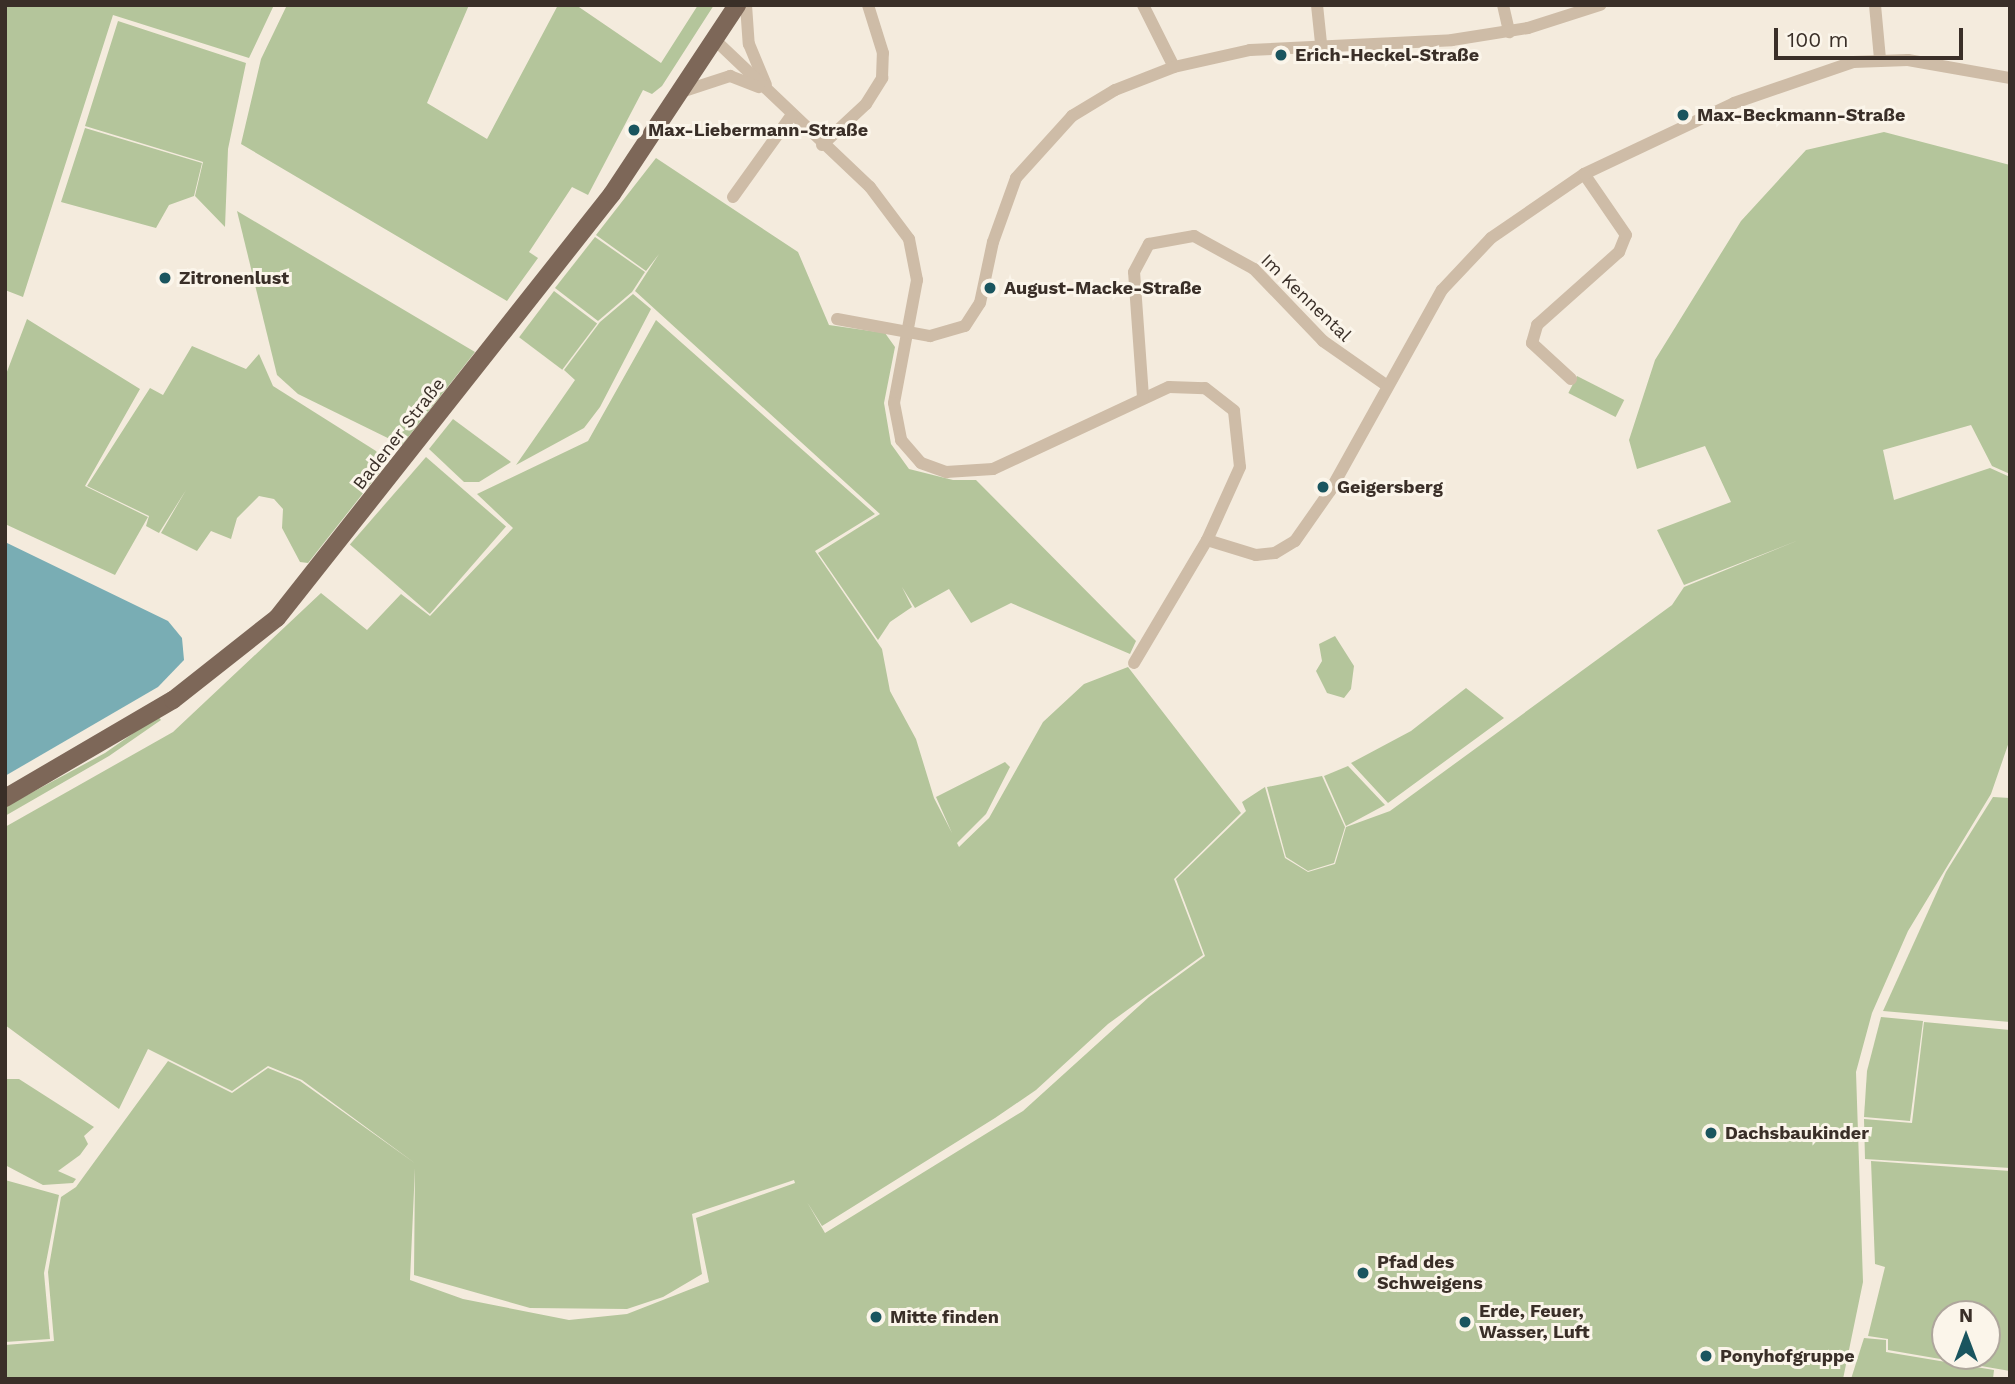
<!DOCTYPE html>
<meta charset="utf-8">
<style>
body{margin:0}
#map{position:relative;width:2015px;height:1384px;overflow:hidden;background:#f4ebdd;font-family:"Work Sans",sans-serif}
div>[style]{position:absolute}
.green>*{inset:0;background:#b4c59b;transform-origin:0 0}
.water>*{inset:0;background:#79adb4}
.minor>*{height:12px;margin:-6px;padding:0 6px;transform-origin:6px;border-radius:6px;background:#cebca7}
.primary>*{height:18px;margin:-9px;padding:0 9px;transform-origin:9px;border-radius:9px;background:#7d6758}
.dots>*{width:19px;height:19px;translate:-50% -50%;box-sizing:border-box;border:4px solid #fbf5ea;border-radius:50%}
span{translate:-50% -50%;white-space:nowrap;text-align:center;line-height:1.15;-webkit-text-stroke:6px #fbf5ea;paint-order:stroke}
.poi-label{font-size:18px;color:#3a2f28;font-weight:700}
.left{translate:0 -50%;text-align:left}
.street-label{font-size:18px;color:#3a2f28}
.frame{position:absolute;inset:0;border:7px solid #3a2f28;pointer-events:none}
.north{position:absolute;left:1931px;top:1300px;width:70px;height:70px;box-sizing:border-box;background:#fbf5ea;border:2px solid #aea69c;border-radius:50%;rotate:0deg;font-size:19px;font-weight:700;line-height:28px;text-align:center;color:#3a2f28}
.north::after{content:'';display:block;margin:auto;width:24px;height:32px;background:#1a555f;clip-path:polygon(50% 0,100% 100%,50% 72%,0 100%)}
.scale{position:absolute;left:1774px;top:28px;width:189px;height:32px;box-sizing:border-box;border:4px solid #3a2f28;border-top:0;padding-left:9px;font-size:21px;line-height:24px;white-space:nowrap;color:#3a2f28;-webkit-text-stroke:5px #fbf5ea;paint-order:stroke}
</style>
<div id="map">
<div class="green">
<div style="clip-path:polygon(5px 5px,274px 5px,249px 58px,113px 15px,23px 297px,5px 290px)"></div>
<div style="clip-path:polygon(287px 5px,469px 5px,427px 103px,487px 139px,558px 5px,576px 5px,661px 63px,698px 5px,714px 5px,662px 86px,652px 94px,643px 90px,588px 195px,572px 187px,529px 252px,538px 258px,507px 301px,241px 144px,261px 59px)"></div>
<div style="clip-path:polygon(118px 21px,246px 63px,228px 149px,225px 227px,195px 196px,203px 162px,85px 126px)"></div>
<div style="clip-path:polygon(85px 128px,202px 163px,194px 196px,169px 205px,156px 228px,61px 202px)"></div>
<div style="clip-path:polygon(evenodd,1884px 132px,2010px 165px,2010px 474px,1992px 466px,1971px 425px,1883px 450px,1894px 500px,1990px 468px,2010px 477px,2010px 739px,1991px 794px,1908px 931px,1872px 1013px,1856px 1072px,1863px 1282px,1843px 1379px,5px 1379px,5px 1345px,54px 1341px,48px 1272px,61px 1197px,76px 1187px,168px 1061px,232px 1093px,268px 1068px,300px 1081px,416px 1164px,302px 1080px,268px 1066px,232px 1091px,148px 1049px,119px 1109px,5px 1025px,5px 827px,173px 732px,321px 593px,367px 630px,401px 594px,430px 616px,513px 528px,477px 494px,588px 441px,656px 320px,875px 514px,815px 551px,882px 649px,890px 691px,916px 739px,934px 798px,952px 833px,936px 797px,1005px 762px,1010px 767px,986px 814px,957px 843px,959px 847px,989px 818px,1043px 722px,1084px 684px,1128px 667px,1241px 813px,1174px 879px,1203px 955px,1108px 1024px,1036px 1090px,995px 1118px,822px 1226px,807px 1202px,825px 1233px,1023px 1111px,1149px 997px,1205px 956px,1176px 879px,1246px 811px,1242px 802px,1265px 787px,1285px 858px,1308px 872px,1335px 864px,1346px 827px,1390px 811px,1672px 605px,1684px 587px,1799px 540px,1684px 585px,1657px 530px,1731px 502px,1705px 446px,1637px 469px,1629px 440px,1655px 360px,1741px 221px,1806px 150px,1884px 132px,415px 1168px,414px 1275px,530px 1308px,627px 1309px,663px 1297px,702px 1274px,692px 1214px,794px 1180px,795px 1183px,696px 1218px,709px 1282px,627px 1314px,569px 1320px,463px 1299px,410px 1280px,415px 1168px)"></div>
<div style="clip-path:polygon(656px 158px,798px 252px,829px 325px,885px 333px,895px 347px,884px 403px,891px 444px,909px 469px,953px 480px,976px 480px,1136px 641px,1130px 654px,1011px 603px,971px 623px,949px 589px,915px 608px,902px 587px,912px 607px,890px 622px,878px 640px,818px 553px,880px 514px,635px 291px,659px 254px,646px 271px,596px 235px)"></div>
<div style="clip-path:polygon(237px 211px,475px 352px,402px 445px,298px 394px,277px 375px)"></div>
<div style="clip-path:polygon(595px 237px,645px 272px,632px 292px,598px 321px,555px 288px)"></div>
<div style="left:554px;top:291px;width:54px;height:58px;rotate:37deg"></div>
<div style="clip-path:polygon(633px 294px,651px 309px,600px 407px,584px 428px,516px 465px,575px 380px,564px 370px,600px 322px)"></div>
<div style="clip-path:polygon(27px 319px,140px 389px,85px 486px,148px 517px,115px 575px,5px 524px,5px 377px)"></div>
<div style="clip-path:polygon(192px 346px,246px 369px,259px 354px,273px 386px,376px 451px,383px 461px,383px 468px,308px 563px,300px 562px,282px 528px,283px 509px,274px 499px,259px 496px,237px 518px,231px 539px,211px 531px,197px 551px,161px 533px,186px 490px,159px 533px,146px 526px,149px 516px,87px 486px,150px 388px,163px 395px)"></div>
<div style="left:1577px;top:376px;width:53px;height:19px;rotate:27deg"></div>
<div style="clip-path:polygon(453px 419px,511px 462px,479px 482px,464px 482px,429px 449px)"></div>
<div style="left:426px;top:457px;width:106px;height:116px;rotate:41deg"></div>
<div style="clip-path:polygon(1335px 636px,1354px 666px,1351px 689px,1344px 698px,1327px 693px,1316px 671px,1322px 661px,1319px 644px)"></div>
<div style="clip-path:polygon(1466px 688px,1504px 718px,1388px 803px,1351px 763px,1411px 731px)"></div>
<div style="clip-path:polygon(158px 716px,161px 720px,109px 756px,5px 816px,5px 807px,105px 753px)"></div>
<div style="clip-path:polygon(1348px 766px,1385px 805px,1346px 826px,1324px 776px)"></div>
<div style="clip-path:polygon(1322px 776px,1345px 827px,1334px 863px,1308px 871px,1286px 857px,1267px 787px)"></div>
<div style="clip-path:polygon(1993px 797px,2010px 798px,2010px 1022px,1883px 1011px,1946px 872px)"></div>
<div style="clip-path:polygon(1881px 1017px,1923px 1021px,1910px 1121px,1864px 1117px,1867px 1071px)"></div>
<div style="clip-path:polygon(1924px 1022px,2010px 1030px,2010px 1168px,1865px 1159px,1864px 1119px,1912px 1123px)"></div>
<div style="clip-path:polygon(5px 1079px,19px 1079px,94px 1127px,84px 1136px,88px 1144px,80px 1155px,58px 1171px,76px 1179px,73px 1183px,43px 1185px,5px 1165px)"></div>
<div style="clip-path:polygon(evenodd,1871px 1161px,2010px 1171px,2010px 1371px,1888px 1350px,1888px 1339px,1868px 1336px,1885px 1267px,1875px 1264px,1871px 1161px,1945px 1314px,1987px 1314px,1987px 1356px,1945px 1356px,1945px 1314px)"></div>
<div style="clip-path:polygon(5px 1180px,59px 1195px,44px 1273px,50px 1339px,5px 1342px)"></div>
<div style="clip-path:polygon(1864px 1338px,1886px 1340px,1886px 1352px,1994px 1370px,1993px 1379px,1851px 1379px)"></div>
</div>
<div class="water">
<div style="clip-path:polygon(5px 542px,168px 621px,182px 638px,184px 660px,158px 687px,5px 776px)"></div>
</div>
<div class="minor">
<div style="left:746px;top:5px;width:39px;rotate:86deg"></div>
<div style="left:749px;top:44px;width:44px;rotate:67.5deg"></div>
<div style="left:1143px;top:5px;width:69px;rotate:63.4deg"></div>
<div style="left:1317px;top:5px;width:38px;rotate:84deg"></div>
<div style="left:1503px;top:5px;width:28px;rotate:77deg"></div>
<div style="left:1875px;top:5px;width:54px;rotate:84.7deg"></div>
<div style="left:714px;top:39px;width:215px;rotate:43.5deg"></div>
<div style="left:870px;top:187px;width:65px;rotate:53.1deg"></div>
<div style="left:909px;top:239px;width:42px;rotate:79deg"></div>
<div style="left:917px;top:280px;width:125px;rotate:100.6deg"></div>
<div style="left:894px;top:403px;width:38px;rotate:79deg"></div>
<div style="left:901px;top:440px;width:30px;rotate:49deg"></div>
<div style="left:921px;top:463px;width:27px;rotate:20deg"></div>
<div style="left:946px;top:472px;width:47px;rotate:-3.7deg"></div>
<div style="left:993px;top:469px;width:194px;rotate:-25deg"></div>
<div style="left:1169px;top:387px;width:36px;rotate:2deg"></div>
<div style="left:1205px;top:388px;width:37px;rotate:38deg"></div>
<div style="left:1234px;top:411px;width:56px;rotate:83.9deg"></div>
<div style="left:1240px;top:467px;width:80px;rotate:114.3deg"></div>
<div style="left:1207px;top:540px;width:143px;rotate:120.7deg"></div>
<div style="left:681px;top:92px;width:52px;rotate:-18.1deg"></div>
<div style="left:730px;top:76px;width:31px;rotate:21deg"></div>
<div style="left:822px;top:145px;width:60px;rotate:-43deg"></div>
<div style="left:866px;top:104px;width:31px;rotate:-58deg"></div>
<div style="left:882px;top:78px;width:25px;rotate:-88deg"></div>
<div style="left:883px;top:53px;width:50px;rotate:-107.4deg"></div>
<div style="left:733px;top:197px;width:100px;rotate:-54.4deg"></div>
<div style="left:837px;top:319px;width:95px;rotate:10.4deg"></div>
<div style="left:930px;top:336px;width:36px;rotate:-16deg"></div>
<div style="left:965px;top:326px;width:27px;rotate:-57deg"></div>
<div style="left:980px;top:303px;width:62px;rotate:-78deg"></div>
<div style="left:993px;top:242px;width:68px;rotate:-70.2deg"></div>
<div style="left:1016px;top:178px;width:84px;rotate:-47.9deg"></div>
<div style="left:1072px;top:116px;width:50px;rotate:-31.2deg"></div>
<div style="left:1115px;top:90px;width:63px;rotate:-21.3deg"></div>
<div style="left:1174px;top:67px;width:78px;rotate:-12.6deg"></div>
<div style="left:1250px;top:50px;width:202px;rotate:-2.8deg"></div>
<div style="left:1452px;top:40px;width:77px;rotate:-9deg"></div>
<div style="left:1528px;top:28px;width:76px;rotate:-17.7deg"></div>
<div style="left:1571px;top:379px;width:53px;rotate:-137.3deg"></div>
<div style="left:1532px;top:343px;width:19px;rotate:-74deg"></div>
<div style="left:1537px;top:325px;width:110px;rotate:-41.7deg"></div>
<div style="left:1619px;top:252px;width:18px;rotate:-68deg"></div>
<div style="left:1626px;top:235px;width:74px;rotate:-124.5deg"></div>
<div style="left:1143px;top:397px;width:125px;rotate:-94.1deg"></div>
<div style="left:1134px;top:272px;width:32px;rotate:-62deg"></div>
<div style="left:1149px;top:244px;width:46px;rotate:-10.1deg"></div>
<div style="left:1194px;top:236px;width:68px;rotate:28.8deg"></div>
<div style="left:1254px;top:269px;width:100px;rotate:46.2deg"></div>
<div style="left:1323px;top:341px;width:77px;rotate:34.9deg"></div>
<div style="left:1207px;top:540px;width:51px;rotate:17deg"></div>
<div style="left:1256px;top:555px;width:19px;rotate:-6deg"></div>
<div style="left:1275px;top:553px;width:23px;rotate:-31deg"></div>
<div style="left:1295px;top:541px;width:61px;rotate:-55deg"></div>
<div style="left:1330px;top:491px;width:230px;rotate:-60.9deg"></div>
<div style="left:1442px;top:290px;width:71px;rotate:-46.7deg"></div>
<div style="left:1491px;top:238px;width:113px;rotate:-34.5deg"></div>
<div style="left:1584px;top:174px;width:166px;rotate:-25.3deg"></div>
<div style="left:1734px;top:103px;width:126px;rotate:-19deg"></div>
<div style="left:1853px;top:62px;width:55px;rotate:-2.1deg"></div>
<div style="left:1908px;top:60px;width:104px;rotate:10deg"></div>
</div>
<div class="primary">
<div style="left:5px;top:798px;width:194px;rotate:-30.3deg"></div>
<div style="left:173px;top:700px;width:132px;rotate:-38.3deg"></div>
<div style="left:277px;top:618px;width:540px;rotate:-51.69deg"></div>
<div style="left:612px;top:194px;width:227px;rotate:-56.5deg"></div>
</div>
<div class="dots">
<div style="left:1281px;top:55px;background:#1a555f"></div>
<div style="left:1683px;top:115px;background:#1a555f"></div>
<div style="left:634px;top:130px;background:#1a555f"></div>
<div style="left:165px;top:278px;background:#1a555f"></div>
<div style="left:990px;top:288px;background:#1a555f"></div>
<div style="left:1323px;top:487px;background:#1a555f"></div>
<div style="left:1711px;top:1133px;background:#1a555f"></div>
<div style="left:1363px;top:1273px;background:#1a555f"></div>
<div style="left:876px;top:1317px;background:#1a555f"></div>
<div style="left:1465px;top:1322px;background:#1a555f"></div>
<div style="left:1706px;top:1356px;background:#1a555f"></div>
</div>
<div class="poi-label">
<span class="left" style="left:1295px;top:55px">Erich-Heckel-Straße</span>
<span class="left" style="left:1697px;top:115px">Max-Beckmann-Straße</span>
<span class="left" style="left:648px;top:130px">Max-Liebermann-Straße</span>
<span class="left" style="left:179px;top:278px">Zitronenlust</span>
<span class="left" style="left:1004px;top:288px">August-Macke-Straße</span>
<span class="left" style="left:1337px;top:487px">Geigersberg</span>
<span class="left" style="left:1725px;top:1133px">Dachsbaukinder</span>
<span class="left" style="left:1377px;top:1273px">Pfad des<br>Schweigens</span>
<span class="left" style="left:1479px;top:1322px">Erde, Feuer,<br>Wasser, Luft</span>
<span class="left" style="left:890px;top:1317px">Mitte finden</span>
<span class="left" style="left:1720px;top:1356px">Ponyhofgruppe</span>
</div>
<div class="street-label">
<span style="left:1306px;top:298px;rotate:44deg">Im Kennental</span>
<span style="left:399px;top:434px;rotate:-52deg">Badener Straße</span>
</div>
<div class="frame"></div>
<div class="north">N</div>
<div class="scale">100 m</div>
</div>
